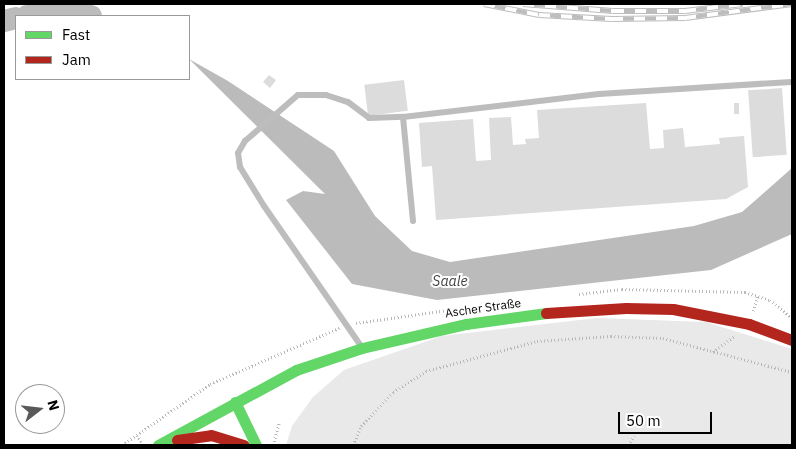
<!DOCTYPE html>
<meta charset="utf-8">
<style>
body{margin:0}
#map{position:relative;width:796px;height:449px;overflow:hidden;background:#fff;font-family:"IBM Plex Sans",sans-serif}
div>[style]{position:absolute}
.green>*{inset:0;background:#e9e9e9}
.water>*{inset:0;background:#bbb}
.river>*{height:22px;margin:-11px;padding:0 11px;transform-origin:11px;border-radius:11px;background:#bbb}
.building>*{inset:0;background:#dcdcdc;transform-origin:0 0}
.path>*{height:2.5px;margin-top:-1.25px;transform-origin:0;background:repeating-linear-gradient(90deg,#b8b8b8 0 1px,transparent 0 3.5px)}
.lane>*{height:6px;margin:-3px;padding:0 3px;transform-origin:3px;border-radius:3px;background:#bdbdbd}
.fast>*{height:11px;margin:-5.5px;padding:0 5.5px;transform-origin:5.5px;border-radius:5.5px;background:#63d668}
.jam>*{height:11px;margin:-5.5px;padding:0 5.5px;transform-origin:5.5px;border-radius:5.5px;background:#b3261e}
.rail>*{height:5.5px;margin-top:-2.75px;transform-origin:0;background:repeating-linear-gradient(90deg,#fff 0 11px,#bdbdbd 0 22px);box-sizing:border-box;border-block:1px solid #bdbdbd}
span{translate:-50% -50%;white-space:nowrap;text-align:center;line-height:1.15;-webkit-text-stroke:4px #fff;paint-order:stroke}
.street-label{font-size:12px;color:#000}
.water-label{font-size:14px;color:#3f3f3f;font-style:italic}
.frame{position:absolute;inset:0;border:5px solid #000;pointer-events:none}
.legend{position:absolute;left:15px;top:15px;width:175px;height:65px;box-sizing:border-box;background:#fff;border:1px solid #999;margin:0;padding:6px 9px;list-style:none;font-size:15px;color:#000}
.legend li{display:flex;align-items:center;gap:10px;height:25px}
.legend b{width:25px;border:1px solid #999}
.north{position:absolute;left:15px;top:384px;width:50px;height:50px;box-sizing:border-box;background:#fff;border:1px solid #999;border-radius:50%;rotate:74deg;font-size:14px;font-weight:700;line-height:20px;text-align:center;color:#000}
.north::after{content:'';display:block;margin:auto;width:18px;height:22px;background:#595959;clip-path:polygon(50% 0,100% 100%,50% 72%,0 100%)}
.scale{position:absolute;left:618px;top:412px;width:94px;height:22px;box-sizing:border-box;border:2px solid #000;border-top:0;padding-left:6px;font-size:15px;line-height:18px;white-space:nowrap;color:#000;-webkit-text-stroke:4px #fff;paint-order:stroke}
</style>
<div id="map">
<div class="green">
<div style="clip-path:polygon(597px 318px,706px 322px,792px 349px,792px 445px,286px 445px,292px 426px,313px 397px,344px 370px,442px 336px)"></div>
</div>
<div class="water">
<div style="clip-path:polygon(189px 59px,228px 81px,334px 151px,375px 216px,412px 251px,450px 262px,694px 226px,742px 212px,792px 168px,792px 234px,711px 270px,437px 300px,352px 284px,286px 200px,303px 191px,325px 194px)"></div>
</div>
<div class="river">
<div style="left:27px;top:16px;width:38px;rotate:-11deg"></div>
<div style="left:64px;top:9px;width:28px;rotate:15deg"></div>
<div style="left:4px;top:21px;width:12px;rotate:-14deg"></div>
</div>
<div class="building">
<div style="clip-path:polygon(269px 75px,276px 80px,270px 88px,263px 82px)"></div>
<div style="left:404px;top:80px;width:31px;height:40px;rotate:83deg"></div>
<div style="left:782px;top:88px;width:67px;height:34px;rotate:86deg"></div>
<div style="clip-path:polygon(646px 103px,650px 149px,664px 148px,663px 130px,683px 128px,685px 147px,720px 144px,719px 138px,744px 136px,748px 187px,726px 199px,436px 220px,432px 166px,422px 167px,419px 123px,473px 119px,476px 161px,491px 160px,489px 118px,511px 117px,513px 145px,526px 144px,525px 139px,539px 138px,537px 110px)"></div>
<div style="left:734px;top:103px;width:5px;height:11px"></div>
</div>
<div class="path">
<div style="left:579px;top:294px;width:43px;rotate:-6.6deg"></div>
<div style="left:622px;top:289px;width:123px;rotate:1.4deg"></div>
<div style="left:745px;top:292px;width:26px;rotate:18deg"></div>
<div style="left:770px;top:300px;width:28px;rotate:39deg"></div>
<div style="left:753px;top:311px;width:17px;rotate:-73deg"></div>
<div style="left:356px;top:323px;width:107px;rotate:-8.1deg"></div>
<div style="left:713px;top:352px;width:26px;rotate:-37deg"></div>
<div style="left:137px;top:435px;width:11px;rotate:56deg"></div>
<div style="left:122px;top:445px;width:107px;rotate:-34.7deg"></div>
<div style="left:210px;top:384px;width:141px;rotate:-23.5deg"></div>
<div style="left:273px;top:445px;width:24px;rotate:-75deg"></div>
<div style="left:353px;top:445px;width:21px;rotate:-67deg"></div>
<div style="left:361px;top:426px;width:47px;rotate:-46.7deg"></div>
<div style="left:393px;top:392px;width:39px;rotate:-32deg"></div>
<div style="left:426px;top:371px;width:115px;rotate:-15.1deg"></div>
<div style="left:537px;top:341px;width:74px;rotate:-3.9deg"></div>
<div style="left:611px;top:336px;width:52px;rotate:2.2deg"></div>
<div style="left:663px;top:338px;width:133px;rotate:14.8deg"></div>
<div style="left:628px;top:445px;width:11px;rotate:-56deg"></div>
</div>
<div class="lane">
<div style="left:413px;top:221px;width:104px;rotate:-95.5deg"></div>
<div style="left:403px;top:117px;width:197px;rotate:-6.7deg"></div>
<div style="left:599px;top:94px;width:193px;rotate:-3.6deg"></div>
<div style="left:361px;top:346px;width:170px;rotate:-124.7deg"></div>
<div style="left:264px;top:206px;width:46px;rotate:-121.6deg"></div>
<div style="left:240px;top:167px;width:14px;rotate:-98deg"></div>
<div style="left:238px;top:153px;width:14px;rotate:-60deg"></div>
<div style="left:245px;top:141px;width:70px;rotate:-41deg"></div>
<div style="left:298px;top:95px;width:28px"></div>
<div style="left:326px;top:95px;width:23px;rotate:18deg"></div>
<div style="left:348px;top:102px;width:26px;rotate:37deg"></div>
<div style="left:369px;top:118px;width:34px;rotate:-2deg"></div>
</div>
<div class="fast">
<div style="left:235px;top:402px;width:48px;rotate:64deg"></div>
<div style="left:158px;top:445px;width:157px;rotate:-28.5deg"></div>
<div style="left:296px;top:370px;width:70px;rotate:-18.4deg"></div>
<div style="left:362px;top:348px;width:107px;rotate:-13deg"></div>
<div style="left:466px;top:324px;width:81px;rotate:-7.8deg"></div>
</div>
<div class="jam">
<div style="left:546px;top:313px;width:80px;rotate:-3.6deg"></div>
<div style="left:626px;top:308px;width:47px;rotate:1.2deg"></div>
<div style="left:673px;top:309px;width:77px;rotate:11.2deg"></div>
<div style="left:749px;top:324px;width:46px;rotate:20.4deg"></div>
<div style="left:177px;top:440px;width:34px;rotate:-8deg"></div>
<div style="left:211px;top:435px;width:34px;rotate:17deg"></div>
</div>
<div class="rail">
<div style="left:484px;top:4px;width:56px;rotate:11.3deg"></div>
<div style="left:539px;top:15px;width:73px;rotate:3.1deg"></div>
<div style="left:612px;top:19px;width:73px;rotate:-0.8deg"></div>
<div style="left:685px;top:18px;width:108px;rotate:-7.5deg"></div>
<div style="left:523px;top:4px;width:90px;rotate:4.4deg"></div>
<div style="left:613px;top:11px;width:72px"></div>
<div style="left:685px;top:11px;width:58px;rotate:-6.9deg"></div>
</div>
<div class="street-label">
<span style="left:483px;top:308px;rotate:-8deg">Ascher Straße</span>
</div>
<div class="water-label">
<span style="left:450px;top:281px">Saale</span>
</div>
<div class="frame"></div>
<ul class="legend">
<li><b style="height:6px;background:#63d668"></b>Fast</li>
<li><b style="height:6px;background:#b3261e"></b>Jam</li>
</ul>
<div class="north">N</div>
<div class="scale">50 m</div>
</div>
